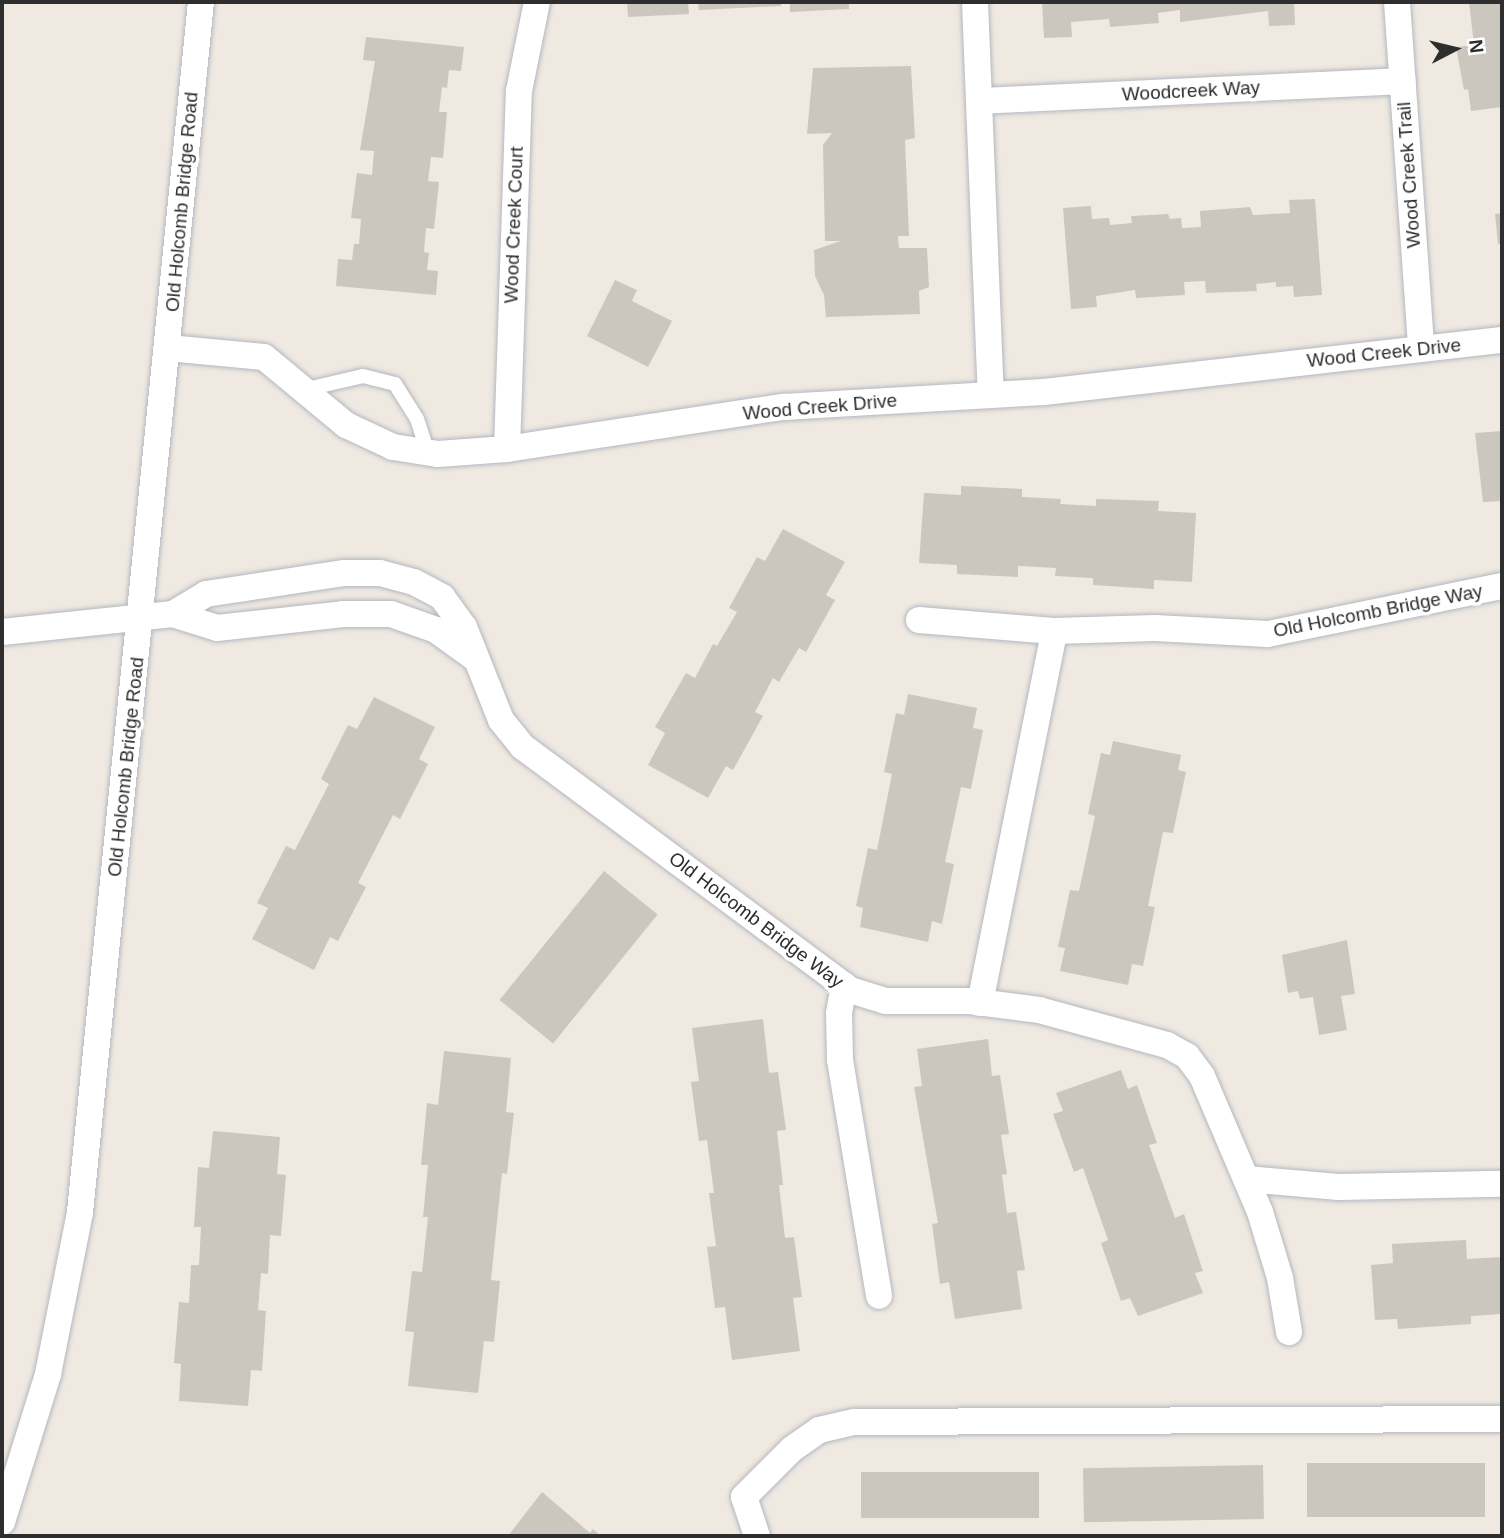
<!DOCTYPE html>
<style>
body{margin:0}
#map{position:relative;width:1504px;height:1538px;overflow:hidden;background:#efe9e1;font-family:Helvetica,sans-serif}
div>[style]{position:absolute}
.building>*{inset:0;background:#cbc7bf;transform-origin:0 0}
.roads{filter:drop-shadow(0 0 2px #b4b7c1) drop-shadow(0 0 2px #b4b7c1)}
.lane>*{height:14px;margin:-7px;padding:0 7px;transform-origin:7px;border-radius:7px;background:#fff}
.street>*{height:26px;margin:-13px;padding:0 13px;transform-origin:13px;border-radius:13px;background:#fff}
span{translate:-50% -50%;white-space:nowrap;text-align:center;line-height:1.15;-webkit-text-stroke:7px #fff;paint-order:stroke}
.street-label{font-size:19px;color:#2e2e2e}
.frame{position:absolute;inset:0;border:4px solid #2e2e2e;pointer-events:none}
.north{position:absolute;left:1420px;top:14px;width:70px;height:70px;-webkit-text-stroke:5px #fff;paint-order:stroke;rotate:83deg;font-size:19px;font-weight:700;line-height:28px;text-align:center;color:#2e2e2e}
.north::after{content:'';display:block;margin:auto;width:24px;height:32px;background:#2e2e2e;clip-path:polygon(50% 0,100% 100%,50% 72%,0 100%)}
</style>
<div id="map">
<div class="building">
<div style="clip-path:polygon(627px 2px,688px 2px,689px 14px,628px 17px)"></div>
<div style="clip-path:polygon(698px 2px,781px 2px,781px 6px,699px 10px)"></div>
<div style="clip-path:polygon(790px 2px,849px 2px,849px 9px,790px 12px)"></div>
<div style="clip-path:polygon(1042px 2px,1294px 2px,1295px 25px,1269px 26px,1268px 11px,1180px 22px,1180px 10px,1158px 13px,1159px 23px,1110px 27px,1109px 19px,1071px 22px,1072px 37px,1044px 38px)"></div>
<div style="clip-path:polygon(1469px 2px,1502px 2px,1502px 107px,1471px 111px,1468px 89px,1464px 90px,1456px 47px,1474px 45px)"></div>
<div style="clip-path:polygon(366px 37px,464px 47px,461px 71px,449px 70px,447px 88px,442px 87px,439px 112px,447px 112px,443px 158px,431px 157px,428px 181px,439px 182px,434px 229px,426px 228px,424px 252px,429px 253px,427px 270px,438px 271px,436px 295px,336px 286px,338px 259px,352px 260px,354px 244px,359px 244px,361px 219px,351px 218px,357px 173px,372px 175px,374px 151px,360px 150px,375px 61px,363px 60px)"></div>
<div style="clip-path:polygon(911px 66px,915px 138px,905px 140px,909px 236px,898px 236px,899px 248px,927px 248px,929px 287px,919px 291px,920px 314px,826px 317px,824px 295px,815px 276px,814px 250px,841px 241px,825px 241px,823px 145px,832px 133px,807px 134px,813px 68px)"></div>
<div style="clip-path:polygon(1315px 199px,1322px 295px,1294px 297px,1293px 286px,1276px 287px,1276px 282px,1256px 284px,1257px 291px,1206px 293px,1205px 281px,1184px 282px,1185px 295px,1136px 298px,1135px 290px,1096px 296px,1097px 307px,1071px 309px,1063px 208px,1091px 206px,1092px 219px,1109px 218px,1110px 225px,1132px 223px,1131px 216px,1168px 214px,1170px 219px,1181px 218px,1182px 228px,1201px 227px,1200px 211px,1250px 207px,1253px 215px,1290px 213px,1289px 200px)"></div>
<div style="clip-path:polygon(1502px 213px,1502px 243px,1498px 244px,1495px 214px)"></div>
<div style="clip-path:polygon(615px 280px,637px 290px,632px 301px,672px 321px,648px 367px,587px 336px)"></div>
<div style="clip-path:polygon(1502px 431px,1502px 501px,1483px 502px,1475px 433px)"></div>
<div style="clip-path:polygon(961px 486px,1022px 489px,1022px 497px,1061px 499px,1060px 504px,1096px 506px,1096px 499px,1159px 501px,1158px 511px,1196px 513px,1192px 582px,1154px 580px,1154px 589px,1093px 585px,1093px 578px,1055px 576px,1056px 568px,1018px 566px,1018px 577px,957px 574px,957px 565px,919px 563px,924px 493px,961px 495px)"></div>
<div style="clip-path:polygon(783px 529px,845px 562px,826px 595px,835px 600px,806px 652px,799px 648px,779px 682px,773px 678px,755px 712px,763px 716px,733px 770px,726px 766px,708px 798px,648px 765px,665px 733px,655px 727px,686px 673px,695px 678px,713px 644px,717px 646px,737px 612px,729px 608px,757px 557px,765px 561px)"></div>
<div style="clip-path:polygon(908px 694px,977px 708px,973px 728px,983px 730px,971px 789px,961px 787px,945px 862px,954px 864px,942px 924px,932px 921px,928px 942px,860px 927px,863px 908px,856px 906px,868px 848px,877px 850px,892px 774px,884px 772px,896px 713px,904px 715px)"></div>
<div style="clip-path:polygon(374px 697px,435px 727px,419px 759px,428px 764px,400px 819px,393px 815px,358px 883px,366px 887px,338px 941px,330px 937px,314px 970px,252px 939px,268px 908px,257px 903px,286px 846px,295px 850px,329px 784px,321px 779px,348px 725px,357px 729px)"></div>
<div style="clip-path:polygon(1113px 741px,1181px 755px,1178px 770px,1186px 772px,1173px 833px,1163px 832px,1148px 906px,1155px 907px,1143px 966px,1132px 964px,1128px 985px,1060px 971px,1065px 948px,1058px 947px,1070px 890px,1079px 891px,1095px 816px,1088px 814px,1101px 753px,1110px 755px)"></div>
<div style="left:604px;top:871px;width:69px;height:166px;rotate:39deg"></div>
<div style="clip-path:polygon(1347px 940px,1355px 994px,1341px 996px,1347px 1030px,1319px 1035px,1313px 997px,1300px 999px,1298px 991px,1288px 993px,1282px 955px)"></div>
<div style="clip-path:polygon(763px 1019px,769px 1073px,778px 1072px,786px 1130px,777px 1131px,783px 1185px,779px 1185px,785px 1238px,794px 1237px,802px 1297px,793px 1298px,800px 1351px,732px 1360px,725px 1307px,715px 1308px,707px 1247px,716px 1246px,709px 1193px,714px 1193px,707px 1140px,699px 1141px,691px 1082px,699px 1081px,692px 1028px)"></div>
<div style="clip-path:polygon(988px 1039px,992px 1076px,1000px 1075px,1009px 1134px,1001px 1135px,1007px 1174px,1002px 1175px,1007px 1213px,1016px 1212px,1025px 1270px,1017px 1271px,1022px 1309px,955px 1319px,949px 1282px,940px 1284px,932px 1224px,938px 1223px,914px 1087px,922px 1086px,917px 1049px)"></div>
<div style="clip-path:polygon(444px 1051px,511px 1058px,506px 1112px,514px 1113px,507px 1174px,502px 1173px,491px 1280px,500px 1281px,494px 1342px,484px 1341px,478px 1393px,408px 1386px,414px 1332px,405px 1331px,412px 1271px,422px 1272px,428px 1217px,423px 1217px,428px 1165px,421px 1165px,427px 1103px,438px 1105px)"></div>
<div style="clip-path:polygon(1121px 1070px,1128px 1089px,1137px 1085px,1157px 1143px,1149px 1145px,1175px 1218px,1184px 1214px,1203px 1271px,1195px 1273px,1203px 1293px,1138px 1316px,1130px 1298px,1121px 1301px,1101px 1243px,1108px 1240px,1083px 1168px,1074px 1172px,1053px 1114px,1063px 1111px,1056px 1093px)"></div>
<div style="clip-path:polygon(213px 1131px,280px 1137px,277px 1174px,286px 1175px,281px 1236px,270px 1235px,268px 1274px,261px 1273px,258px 1310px,266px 1311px,262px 1371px,251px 1370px,248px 1406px,179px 1401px,181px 1364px,174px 1363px,179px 1302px,189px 1303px,191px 1265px,199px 1265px,201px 1227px,194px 1227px,198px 1167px,209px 1168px)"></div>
<div style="clip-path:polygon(1466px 1240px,1467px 1259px,1502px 1257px,1502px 1314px,1471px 1316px,1471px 1324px,1398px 1329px,1397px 1319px,1375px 1320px,1371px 1265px,1393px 1263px,1392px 1244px)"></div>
<div style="left:1485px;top:1463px;width:54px;height:178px;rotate:90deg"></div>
<div style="left:1263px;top:1465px;width:54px;height:180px;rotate:89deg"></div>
<div style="left:861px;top:1472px;width:178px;height:46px"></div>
<div style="clip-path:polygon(542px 1492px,590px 1533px,593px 1529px,601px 1536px,508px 1536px)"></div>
</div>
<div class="roads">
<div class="lane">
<div style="left:307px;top:389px;width:57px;rotate:-13.1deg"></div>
<div style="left:363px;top:376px;width:33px;rotate:14deg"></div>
<div style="left:395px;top:384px;width:41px;rotate:57.8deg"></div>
<div style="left:417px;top:419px;width:36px;rotate:72deg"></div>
</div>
<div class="street">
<div style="left:975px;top:2px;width:393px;rotate:87.7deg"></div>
<div style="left:1397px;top:2px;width:347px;rotate:86deg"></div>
<div style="left:979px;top:101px;width:424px;rotate:-2.7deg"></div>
<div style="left:168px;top:348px;width:96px;rotate:5.4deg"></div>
<div style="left:264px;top:357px;width:107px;rotate:39.7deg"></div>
<div style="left:346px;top:425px;width:52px;rotate:25.1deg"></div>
<div style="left:393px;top:447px;width:46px;rotate:8.8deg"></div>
<div style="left:438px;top:454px;width:69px;rotate:-4.1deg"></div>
<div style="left:507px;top:449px;width:279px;rotate:-8.7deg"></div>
<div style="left:783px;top:407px;width:261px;rotate:-3.3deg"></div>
<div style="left:1044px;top:392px;width:461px;rotate:-6.5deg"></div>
<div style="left:507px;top:449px;width:358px;rotate:-88.1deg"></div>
<div style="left:519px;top:91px;width:91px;rotate:-78.6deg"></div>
<div style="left:173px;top:614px;width:46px;rotate:17.7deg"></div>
<div style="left:217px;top:628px;width:127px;rotate:-6.3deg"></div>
<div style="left:343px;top:614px;width:48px"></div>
<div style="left:391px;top:614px;width:48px;rotate:19.6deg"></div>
<div style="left:436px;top:630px;width:49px;rotate:35.9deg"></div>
<div style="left:919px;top:620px;width:135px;rotate:4.7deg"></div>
<div style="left:1054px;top:631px;width:101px;rotate:-1.7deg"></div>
<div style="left:1155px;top:628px;width:113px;rotate:3deg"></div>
<div style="left:1268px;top:634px;width:239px;rotate:-11.6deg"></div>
<div style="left:2px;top:632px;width:172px;rotate:-6deg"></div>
<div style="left:173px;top:614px;width:39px;rotate:-31deg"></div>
<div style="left:206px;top:594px;width:140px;rotate:-8.7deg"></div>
<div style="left:344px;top:573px;width:36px"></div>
<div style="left:380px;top:573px;width:35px;rotate:15deg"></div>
<div style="left:414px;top:582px;width:32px;rotate:28deg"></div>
<div style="left:442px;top:597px;width:37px;rotate:54deg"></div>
<div style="left:464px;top:627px;width:100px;rotate:68.3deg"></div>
<div style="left:501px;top:720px;width:35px;rotate:51deg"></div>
<div style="left:523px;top:747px;width:407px;rotate:36.6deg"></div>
<div style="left:850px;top:990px;width:37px;rotate:17deg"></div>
<div style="left:885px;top:1001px;width:85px"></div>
<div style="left:970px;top:1001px;width:70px;rotate:7.4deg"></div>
<div style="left:1039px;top:1010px;width:133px;rotate:15.3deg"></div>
<div style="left:1167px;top:1045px;width:23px;rotate:29deg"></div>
<div style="left:1187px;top:1056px;width:25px;rotate:53deg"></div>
<div style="left:1202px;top:1076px;width:148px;rotate:66.9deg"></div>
<div style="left:1260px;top:1212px;width:69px;rotate:73.1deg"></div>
<div style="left:1280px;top:1278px;width:55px;rotate:80.5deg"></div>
<div style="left:844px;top:985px;width:28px;rotate:100deg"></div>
<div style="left:839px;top:1013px;width:47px;rotate:88.8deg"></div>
<div style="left:840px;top:1060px;width:239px;rotate:80.6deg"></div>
<div style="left:980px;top:1003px;width:379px;rotate:-78.7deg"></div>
<div style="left:1246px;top:1179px;width:93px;rotate:4.9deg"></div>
<div style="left:1339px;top:1187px;width:163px;rotate:-1.1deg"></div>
<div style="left:2px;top:1522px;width:155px;rotate:-72.7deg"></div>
<div style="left:48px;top:1374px;width:165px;rotate:-78.8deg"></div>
<div style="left:80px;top:1212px;width:1216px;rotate:-84.29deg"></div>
<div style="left:757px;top:1536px;width:41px;rotate:-108.4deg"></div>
<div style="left:744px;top:1497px;width:68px;rotate:-45deg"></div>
<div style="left:792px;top:1449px;width:33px;rotate:-35deg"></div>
<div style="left:819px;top:1430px;width:37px;rotate:-13deg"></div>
<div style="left:855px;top:1422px;width:647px;rotate:-0.27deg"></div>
</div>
</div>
<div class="street-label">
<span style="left:1191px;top:91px;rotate:-3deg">Woodcreek Way</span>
<span style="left:1409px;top:175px;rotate:-94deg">Wood Creek Trail</span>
<span style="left:182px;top:202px;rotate:-85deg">Old Holcomb Bridge Road</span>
<span style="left:514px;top:225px;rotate:-88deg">Wood Creek Court</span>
<span style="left:1384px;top:353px;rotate:-6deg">Wood Creek Drive</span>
<span style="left:820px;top:407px;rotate:-5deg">Wood Creek Drive</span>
<span style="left:1378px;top:611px;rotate:-11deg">Old Holcomb Bridge Way</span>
<span style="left:126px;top:767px;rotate:-84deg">Old Holcomb Bridge Road</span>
<span style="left:756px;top:920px;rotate:37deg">Old Holcomb Bridge Way</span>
</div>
<div class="frame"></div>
<div class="north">N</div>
</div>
